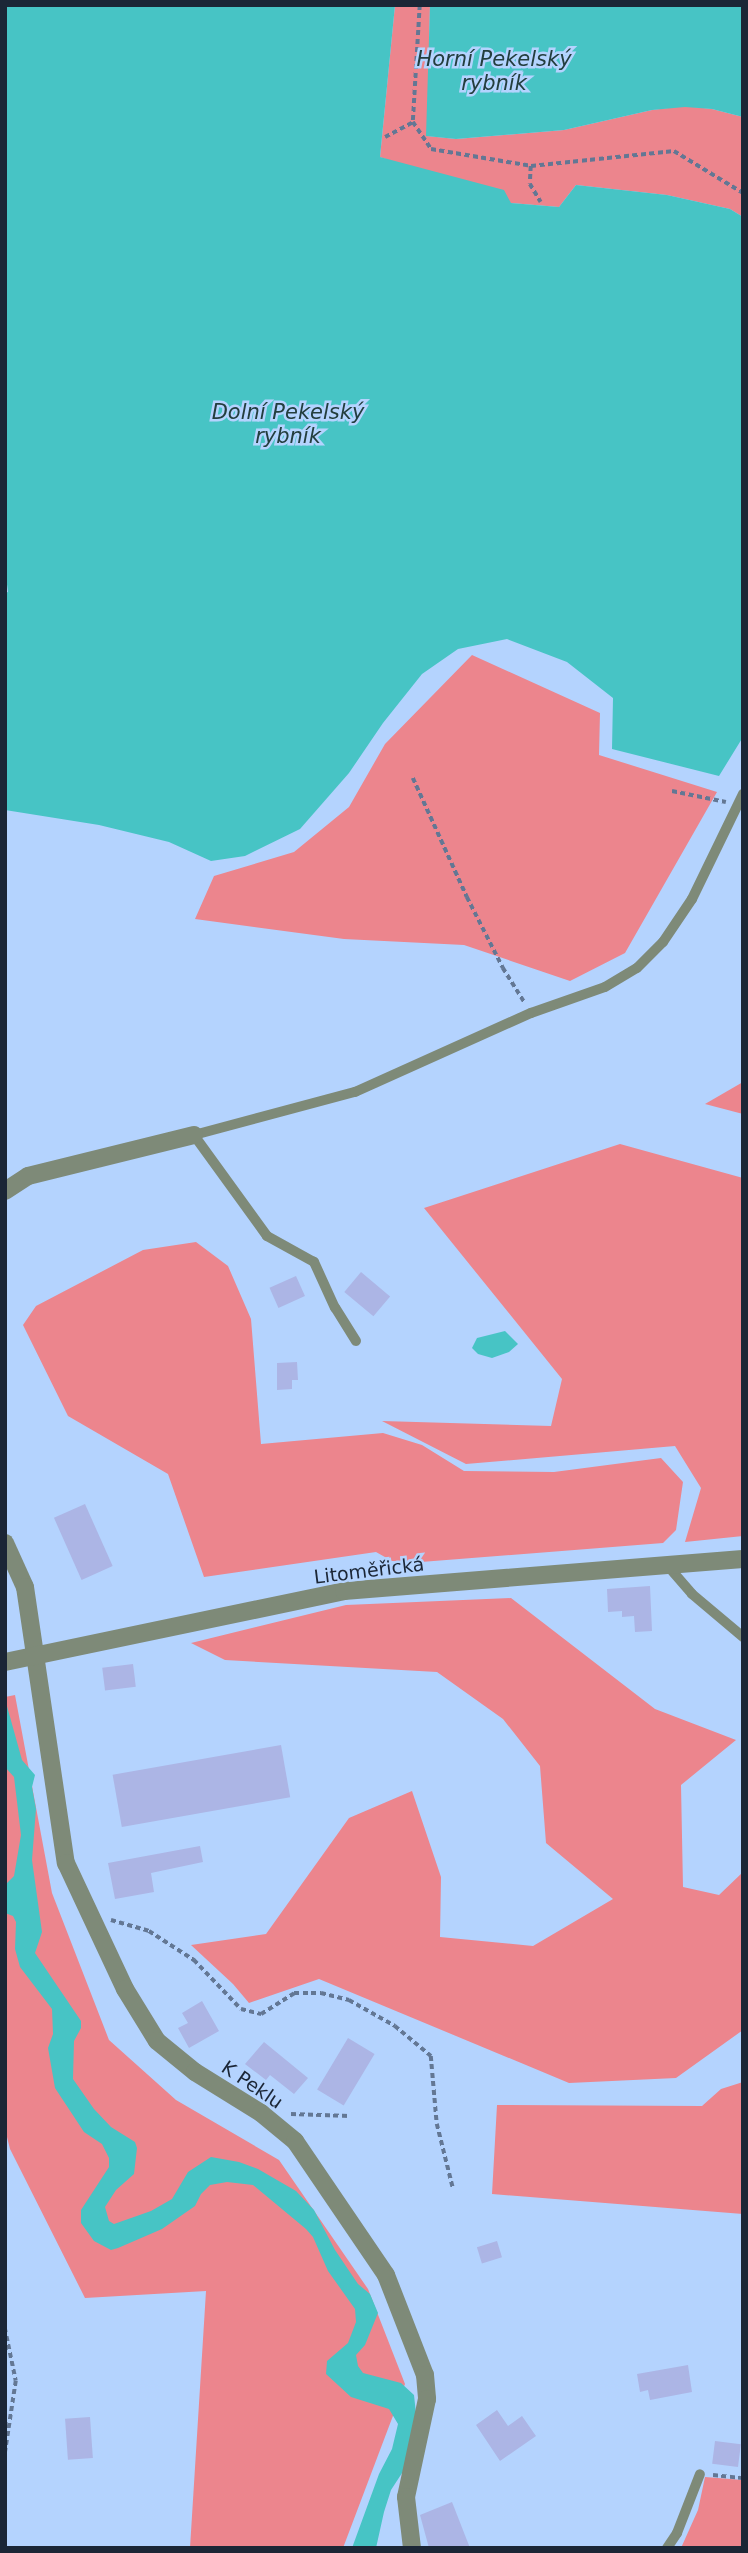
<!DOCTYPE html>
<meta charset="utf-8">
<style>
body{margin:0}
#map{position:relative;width:748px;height:2553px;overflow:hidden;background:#b4d3fe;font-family:"DejaVu Sans",sans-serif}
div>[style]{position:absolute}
.green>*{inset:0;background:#ec858d}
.water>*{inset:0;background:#47c4c5}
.building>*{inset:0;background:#acb5e5;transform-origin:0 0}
.path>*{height:3.5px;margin-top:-1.75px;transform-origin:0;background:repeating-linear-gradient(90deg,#637794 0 5px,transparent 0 8.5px)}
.service>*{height:10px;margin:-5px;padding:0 5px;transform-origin:5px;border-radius:5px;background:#7e8a78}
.minor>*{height:18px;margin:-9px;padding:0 9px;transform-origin:9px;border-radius:9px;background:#7e8a78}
.tertiary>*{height:18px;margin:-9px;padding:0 9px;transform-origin:9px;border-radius:9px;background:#7e8a78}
span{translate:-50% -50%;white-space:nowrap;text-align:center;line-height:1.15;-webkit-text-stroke:5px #b4d3fe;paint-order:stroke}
.street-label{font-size:19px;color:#1b2636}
.water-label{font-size:21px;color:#233e3e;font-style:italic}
.frame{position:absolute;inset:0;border:7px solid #1b2636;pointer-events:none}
</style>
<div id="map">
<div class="green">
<div style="clip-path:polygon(395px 5px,430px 5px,427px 136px,456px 139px,564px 130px,652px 110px,685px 106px,712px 109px,743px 117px,743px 217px,730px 209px,667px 195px,576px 185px,559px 207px,511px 203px,380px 157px)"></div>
<div style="clip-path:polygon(472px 655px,600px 713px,599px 755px,717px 792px,625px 953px,570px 981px,464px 945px,344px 939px,195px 919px,214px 876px,294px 852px,349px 807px,385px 744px)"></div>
<div style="clip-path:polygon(743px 1082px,743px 1114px,705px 1104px)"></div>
<div style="clip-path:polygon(620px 1144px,743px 1178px,743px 1536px,685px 1542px,701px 1488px,675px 1446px,466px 1464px,382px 1421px,551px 1426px,562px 1379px,424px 1208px)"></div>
<div style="clip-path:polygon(196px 1242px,228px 1266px,251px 1319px,261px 1444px,383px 1433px,422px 1445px,464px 1471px,554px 1472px,661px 1458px,683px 1482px,676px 1530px,663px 1543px,421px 1562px,392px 1561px,376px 1552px,204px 1577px,168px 1474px,68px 1416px,23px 1325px,36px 1306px,143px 1250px)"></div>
<div style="clip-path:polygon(511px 1598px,655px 1709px,736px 1740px,681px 1785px,683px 1887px,719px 1895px,743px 1872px,743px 2030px,676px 2078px,569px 2083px,319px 1979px,249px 2003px,233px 1984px,191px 1945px,266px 1934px,349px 1818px,412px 1791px,441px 1877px,440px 1937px,533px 1946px,613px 1899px,546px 1843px,540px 1766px,503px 1719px,437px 1672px,225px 1660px,191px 1643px,346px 1605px)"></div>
<div style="clip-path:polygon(15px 1695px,52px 1893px,109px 2040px,176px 2100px,279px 2160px,368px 2289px,405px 2384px,343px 2548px,190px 2548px,206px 2291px,85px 2298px,10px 2149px,5px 2129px,5px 1697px)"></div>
<div style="clip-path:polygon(743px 2082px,743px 2214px,492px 2194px,497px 2105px,702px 2106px,721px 2089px)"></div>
<div style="clip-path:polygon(705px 2477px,743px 2480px,743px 2548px,681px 2548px,698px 2510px)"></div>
</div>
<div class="water">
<div style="clip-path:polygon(5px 5px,395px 5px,380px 157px,504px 190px,511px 203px,559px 207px,576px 185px,667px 195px,730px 209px,743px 217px,743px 737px,719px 776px,612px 749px,613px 698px,567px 662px,507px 639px,458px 649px,422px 674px,383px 723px,349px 773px,300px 829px,245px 856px,211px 861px,169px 842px,99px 825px,5px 810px,5px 593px,8px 592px,5px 569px)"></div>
<div style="clip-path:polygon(430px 5px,743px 5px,743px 117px,712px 109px,685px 107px,652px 110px,564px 130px,456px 139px,426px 136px)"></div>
<div style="clip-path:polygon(505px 1331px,518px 1344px,509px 1352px,492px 1358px,478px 1354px,472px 1348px,477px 1338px)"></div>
<div style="clip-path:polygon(5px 1699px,22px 1760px,35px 1775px,32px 1787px,36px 1809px,32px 1860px,42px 1932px,35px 1953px,81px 2021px,81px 2028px,74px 2041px,73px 2079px,94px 2109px,111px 2127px,135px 2142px,137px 2148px,134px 2174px,116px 2190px,105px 2207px,109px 2221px,114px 2224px,151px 2211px,172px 2199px,188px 2172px,211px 2157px,239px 2162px,258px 2169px,296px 2191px,314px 2210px,335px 2250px,358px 2284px,370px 2294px,378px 2313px,365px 2345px,356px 2355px,358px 2366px,363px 2373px,401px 2383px,414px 2395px,417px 2423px,404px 2470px,391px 2490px,384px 2512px,376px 2548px,352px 2548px,379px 2474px,392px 2449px,398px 2424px,389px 2409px,351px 2397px,326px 2374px,327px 2361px,348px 2343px,356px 2322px,355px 2309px,328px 2271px,313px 2237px,306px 2229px,253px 2185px,227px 2182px,210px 2185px,201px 2194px,195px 2206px,162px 2229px,118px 2248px,111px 2250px,94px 2241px,81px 2223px,81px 2210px,109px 2167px,109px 2158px,102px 2144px,84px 2132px,55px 2088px,48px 2048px,53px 2034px,52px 2009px,20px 1967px,15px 1949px,16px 1922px,13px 1916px,5px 1913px,5px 1885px,14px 1876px,21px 1835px,14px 1777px,5px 1767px)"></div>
</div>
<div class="building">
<div style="left:361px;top:1272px;width:38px;height:26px;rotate:40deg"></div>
<div style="left:296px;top:1276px;width:22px;height:29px;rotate:66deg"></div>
<div style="clip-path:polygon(297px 1362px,298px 1380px,292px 1380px,292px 1389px,277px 1390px,277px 1363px)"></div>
<div style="left:85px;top:1504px;width:68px;height:34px;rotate:66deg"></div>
<div style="clip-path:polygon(650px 1586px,652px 1631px,635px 1632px,634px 1616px,622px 1617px,622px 1611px,608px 1612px,607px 1589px)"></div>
<div style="left:133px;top:1664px;width:23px;height:31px;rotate:83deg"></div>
<div style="left:281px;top:1745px;width:53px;height:171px;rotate:80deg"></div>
<div style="clip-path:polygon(200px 1846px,203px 1862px,151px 1873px,154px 1892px,115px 1899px,108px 1863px)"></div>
<div style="clip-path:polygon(202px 2001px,219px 2031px,189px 2048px,178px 2028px,188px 2023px,182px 2013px)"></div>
<div style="left:348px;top:2038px;width:31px;height:60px;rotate:31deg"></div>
<div style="clip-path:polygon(264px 2042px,308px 2078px,294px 2094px,270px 2075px,266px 2080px,245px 2064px)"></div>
<div style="left:497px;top:2241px;width:17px;height:21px;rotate:73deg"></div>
<div style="clip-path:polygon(688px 2365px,692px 2392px,650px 2400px,648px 2390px,640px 2392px,637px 2374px)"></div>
<div style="clip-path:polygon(497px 2410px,508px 2426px,522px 2416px,536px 2436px,500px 2461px,476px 2425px)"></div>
<div style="left:90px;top:2417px;width:41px;height:25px;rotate:86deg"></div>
<div style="left:715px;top:2441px;width:26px;height:23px;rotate:7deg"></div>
<div style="clip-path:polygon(452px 2502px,470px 2548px,429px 2548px,420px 2515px)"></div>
</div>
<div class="path">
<div style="left:420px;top:5px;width:117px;rotate:93.4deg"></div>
<div style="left:413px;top:122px;width:32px;rotate:56deg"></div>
<div style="left:431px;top:149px;width:101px;rotate:9.6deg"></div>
<div style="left:531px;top:166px;width:144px;rotate:-6deg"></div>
<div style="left:674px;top:151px;width:81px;rotate:31.3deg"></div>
<div style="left:385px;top:137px;width:32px;rotate:-28deg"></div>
<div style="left:531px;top:166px;width:18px;rotate:93deg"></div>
<div style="left:530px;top:184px;width:21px;rotate:59deg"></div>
<div style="left:413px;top:778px;width:131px;rotate:65.6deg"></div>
<div style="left:467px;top:897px;width:80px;rotate:63.1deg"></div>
<div style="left:503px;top:968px;width:40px;rotate:58deg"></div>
<div style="left:672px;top:791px;width:55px;rotate:11.5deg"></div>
<div style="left:111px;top:1920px;width:40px;rotate:16deg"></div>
<div style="left:149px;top:1931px;width:54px;rotate:32.8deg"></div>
<div style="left:194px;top:1960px;width:68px;rotate:46.2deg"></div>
<div style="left:241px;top:2009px;width:21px;rotate:14deg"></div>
<div style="left:261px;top:2014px;width:39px;rotate:-32deg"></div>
<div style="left:294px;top:1993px;width:27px"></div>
<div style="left:321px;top:1993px;width:29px;rotate:14deg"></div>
<div style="left:349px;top:2000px;width:53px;rotate:29.5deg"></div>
<div style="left:395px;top:2026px;width:47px;rotate:39.8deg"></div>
<div style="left:431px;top:2056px;width:68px;rotate:85deg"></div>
<div style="left:437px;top:2124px;width:66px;rotate:76deg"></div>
<div style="left:291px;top:2114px;width:59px;rotate:1.9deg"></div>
<div style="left:5px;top:2328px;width:54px;rotate:78.3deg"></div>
<div style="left:16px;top:2381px;width:74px;rotate:98.6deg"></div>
<div style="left:713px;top:2475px;width:30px;rotate:6deg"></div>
</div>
<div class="service">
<div style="left:356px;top:1341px;width:39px;rotate:-122deg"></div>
<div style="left:335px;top:1308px;width:51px;rotate:-114.5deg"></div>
<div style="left:314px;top:1262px;width:54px;rotate:-151deg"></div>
<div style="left:267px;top:1236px;width:125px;rotate:-125.9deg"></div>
<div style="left:194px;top:1135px;width:167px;rotate:-15deg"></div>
<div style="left:355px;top:1092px;width:193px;rotate:-24.2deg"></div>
<div style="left:531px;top:1013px;width:78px;rotate:-19.4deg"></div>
<div style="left:605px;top:987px;width:37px;rotate:-31deg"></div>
<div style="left:637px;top:968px;width:37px;rotate:-45deg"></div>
<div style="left:663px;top:942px;width:52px;rotate:-56deg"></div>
<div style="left:692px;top:899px;width:117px;rotate:-64.1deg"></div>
<div style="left:667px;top:1565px;width:38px;rotate:49deg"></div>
<div style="left:692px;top:1594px;width:67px;rotate:40.1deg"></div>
<div style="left:667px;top:2548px;width:18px;rotate:-56deg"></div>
<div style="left:677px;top:2533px;width:63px;rotate:-68.7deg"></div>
</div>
<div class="minor">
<div style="left:5px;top:1191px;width:27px;rotate:-33deg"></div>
<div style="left:28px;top:1176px;width:171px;rotate:-13.9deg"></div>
<div style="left:5px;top:1543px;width:48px;rotate:65.6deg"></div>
<div style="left:25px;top:1587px;width:279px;rotate:81.6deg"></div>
<div style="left:66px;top:1863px;width:139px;rotate:64.9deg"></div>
<div style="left:125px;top:1989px;width:61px;rotate:58.4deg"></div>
<div style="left:157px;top:2041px;width:49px;rotate:39.2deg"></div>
<div style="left:195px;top:2072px;width:78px;rotate:31.8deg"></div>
<div style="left:261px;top:2113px;width:44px;rotate:39.5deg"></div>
<div style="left:295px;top:2141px;width:162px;rotate:55.8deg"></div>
<div style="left:386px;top:2275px;width:107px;rotate:68.7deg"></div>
<div style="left:425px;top:2375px;width:24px;rotate:85deg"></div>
<div style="left:427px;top:2399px;width:100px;rotate:102.1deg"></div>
<div style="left:406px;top:2497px;width:51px;rotate:83.3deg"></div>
</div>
<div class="tertiary">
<div style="left:5px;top:1662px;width:346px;rotate:-11.8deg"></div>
<div style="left:344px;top:1591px;width:400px;rotate:-4.6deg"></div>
</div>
<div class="street-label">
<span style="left:369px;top:1571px;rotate:-7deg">Litoměřická</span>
<span style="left:252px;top:2085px;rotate:34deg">K Peklu</span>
</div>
<div class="water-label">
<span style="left:494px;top:71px">Horní Pekelský<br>rybník</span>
<span style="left:288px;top:424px">Dolní Pekelský<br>rybník</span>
</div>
<div class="frame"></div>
</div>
